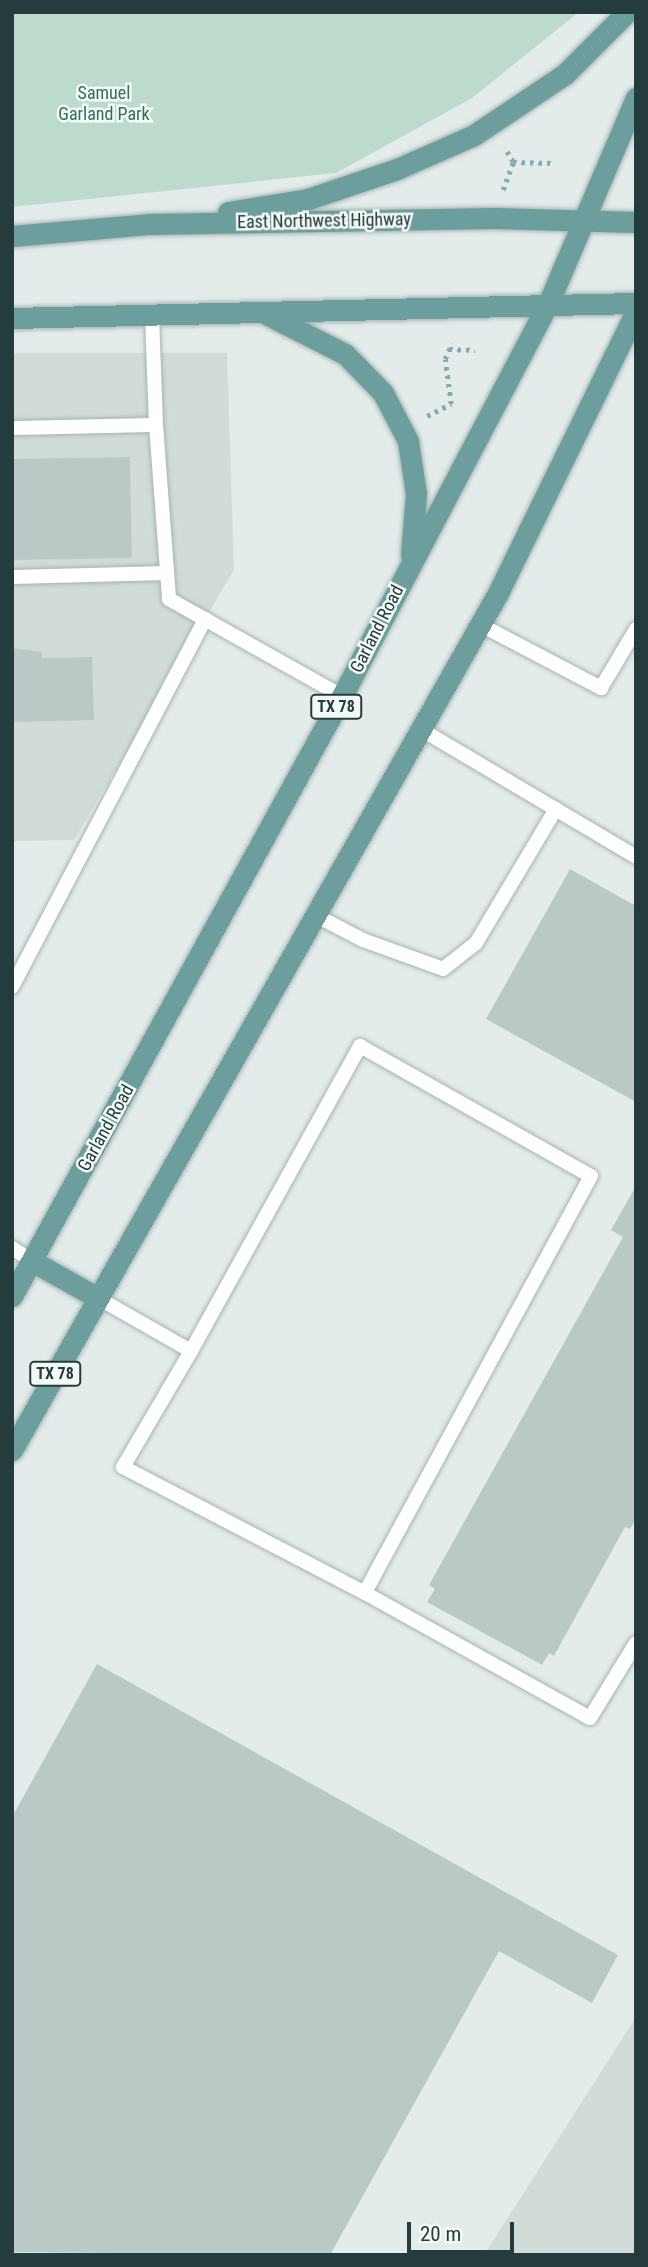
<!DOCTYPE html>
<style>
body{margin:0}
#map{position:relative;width:648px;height:2267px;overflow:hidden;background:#e3ecea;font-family:"Roboto Condensed",sans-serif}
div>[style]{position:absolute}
.built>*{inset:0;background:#d1dcd9}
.green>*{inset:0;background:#bddbcc}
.building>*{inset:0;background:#bbc9c6;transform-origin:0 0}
.path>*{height:4.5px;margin-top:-2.25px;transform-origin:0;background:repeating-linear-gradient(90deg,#86ada9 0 3.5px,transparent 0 8.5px)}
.roads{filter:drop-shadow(0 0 2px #a6b4b2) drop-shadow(0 0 2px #a6b4b2)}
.service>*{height:14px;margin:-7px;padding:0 7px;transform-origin:7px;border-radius:7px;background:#fff}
.primary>*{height:21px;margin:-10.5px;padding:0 10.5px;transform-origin:10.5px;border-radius:10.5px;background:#6b9e9c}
span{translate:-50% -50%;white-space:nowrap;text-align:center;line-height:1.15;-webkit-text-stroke:5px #f3f9f7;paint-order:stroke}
.shield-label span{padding:2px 5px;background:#f3f9f7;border:2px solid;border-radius:5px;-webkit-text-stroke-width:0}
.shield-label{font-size:16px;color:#243c3b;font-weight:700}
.park-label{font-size:18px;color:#317057}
.street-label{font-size:18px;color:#243c3b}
.frame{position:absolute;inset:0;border:14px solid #243c3b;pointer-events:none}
.scale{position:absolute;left:407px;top:2222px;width:107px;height:32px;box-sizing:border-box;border:4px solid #243c3b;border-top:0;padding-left:9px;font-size:21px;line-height:24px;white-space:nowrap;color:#243c3b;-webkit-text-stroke:5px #f3f9f7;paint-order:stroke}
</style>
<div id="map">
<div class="built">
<div style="clip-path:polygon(12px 353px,227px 353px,234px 570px,74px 840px,12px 841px)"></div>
<div style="clip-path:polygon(636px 2017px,636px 2255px,484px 2255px)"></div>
</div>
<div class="green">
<div style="clip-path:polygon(12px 12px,579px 12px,472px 98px,336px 173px,12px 207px)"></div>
</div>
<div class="building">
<div style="left:130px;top:457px;width:101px;height:118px;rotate:89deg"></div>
<div style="clip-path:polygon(12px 648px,42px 652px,42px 658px,92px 657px,94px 720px,12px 722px)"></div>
<div style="clip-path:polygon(570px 869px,636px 906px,636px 1102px,486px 1019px)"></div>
<div style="clip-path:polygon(636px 1186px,636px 1519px,630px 1529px,625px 1527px,554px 1656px,549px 1653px,542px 1665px,427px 1602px,435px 1589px,429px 1585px,623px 1237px,611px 1230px)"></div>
<div style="clip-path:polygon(97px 1664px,618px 1955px,592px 2003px,499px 1951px,330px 2255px,12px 2252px,12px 1817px)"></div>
</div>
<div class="path">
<div style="left:513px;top:162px;width:41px;rotate:1.4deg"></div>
<div style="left:503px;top:190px;width:30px;rotate:-70deg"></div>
<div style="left:513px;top:162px;width:17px;rotate:-121deg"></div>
<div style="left:449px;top:349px;width:26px;rotate:2deg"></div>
<div style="left:427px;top:416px;width:27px;rotate:-27deg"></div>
<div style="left:451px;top:404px;width:45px;rotate:-97.6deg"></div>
<div style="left:445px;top:359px;width:17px;rotate:-66deg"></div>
</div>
<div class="roads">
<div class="service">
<div style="left:156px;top:425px;width:174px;rotate:85.7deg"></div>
<div style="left:169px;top:599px;width:198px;rotate:29.3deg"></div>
<div style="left:12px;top:428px;width:144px;rotate:-1.2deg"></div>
<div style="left:156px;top:425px;width:111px;rotate:-92.1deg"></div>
<div style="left:12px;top:577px;width:155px;rotate:-1.5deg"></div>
<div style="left:481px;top:625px;width:136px;rotate:27.7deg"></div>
<div style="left:601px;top:688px;width:69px;rotate:-59.3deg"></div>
<div style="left:419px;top:728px;width:252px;rotate:30.7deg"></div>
<div style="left:315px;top:915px;width:54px;rotate:27.5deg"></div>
<div style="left:363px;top:940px;width:85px;rotate:19.9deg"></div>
<div style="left:443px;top:969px;width:42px;rotate:-38.2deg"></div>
<div style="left:476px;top:943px;width:156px;rotate:-59.2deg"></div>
<div style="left:12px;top:987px;width:416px;rotate:-62.3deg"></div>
<div style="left:12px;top:1248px;width:24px;rotate:33deg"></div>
<div style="left:98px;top:1298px;width:107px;rotate:29.7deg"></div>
<div style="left:191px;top:1351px;width:349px;rotate:-61deg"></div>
<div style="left:360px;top:1046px;width:265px;rotate:29.4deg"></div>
<div style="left:591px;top:1176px;width:474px;rotate:118.5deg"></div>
<div style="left:365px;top:1593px;width:273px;rotate:-152.5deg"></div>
<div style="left:123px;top:1467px;width:134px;rotate:-59.6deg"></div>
<div style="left:365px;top:1593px;width:257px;rotate:29.1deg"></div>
<div style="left:590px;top:1718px;width:88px;rotate:-58.5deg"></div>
</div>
<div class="primary">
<div style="left:228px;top:212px;width:81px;rotate:-9.2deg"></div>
<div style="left:308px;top:199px;width:94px;rotate:-18.6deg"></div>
<div style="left:397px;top:169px;width:84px;rotate:-23.8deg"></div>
<div style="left:474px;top:135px;width:110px;rotate:-33.8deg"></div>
<div style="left:565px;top:74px;width:88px;rotate:-45deg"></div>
<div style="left:12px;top:236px;width:139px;rotate:-5deg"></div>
<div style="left:150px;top:224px;width:344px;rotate:-1deg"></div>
<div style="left:494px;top:218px;width:142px;rotate:1.6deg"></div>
<div style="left:264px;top:313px;width:91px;rotate:26.8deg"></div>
<div style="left:345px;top:354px;width:54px;rotate:45.7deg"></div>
<div style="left:383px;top:393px;width:54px;rotate:62.5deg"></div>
<div style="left:408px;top:441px;width:54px;rotate:81.4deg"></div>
<div style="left:416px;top:494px;width:61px;rotate:94.7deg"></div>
<div style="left:12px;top:318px;width:624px;rotate:-1.38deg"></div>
<div style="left:32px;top:1261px;width:76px;rotate:29.3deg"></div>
<div style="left:12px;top:1296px;width:685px;rotate:-61.19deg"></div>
<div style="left:342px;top:696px;width:443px;rotate:-62.3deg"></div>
<div style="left:548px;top:304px;width:224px;rotate:-66.9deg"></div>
<div style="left:12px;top:1450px;width:985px;rotate:-60.44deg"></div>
<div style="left:498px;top:593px;width:314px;rotate:-63.9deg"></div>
</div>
</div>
<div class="shield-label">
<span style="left:336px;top:707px">TX 78</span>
<span style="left:55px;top:1374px">TX 78</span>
</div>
<div class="park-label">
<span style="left:104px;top:104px">Samuel<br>Garland Park</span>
</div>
<div class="street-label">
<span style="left:324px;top:221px;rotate:-1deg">East Northwest Highway</span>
<span style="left:377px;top:629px;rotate:-63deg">Garland Road</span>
<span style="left:106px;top:1128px;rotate:-61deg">Garland Road</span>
</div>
<div class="frame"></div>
<div class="scale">20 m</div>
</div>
